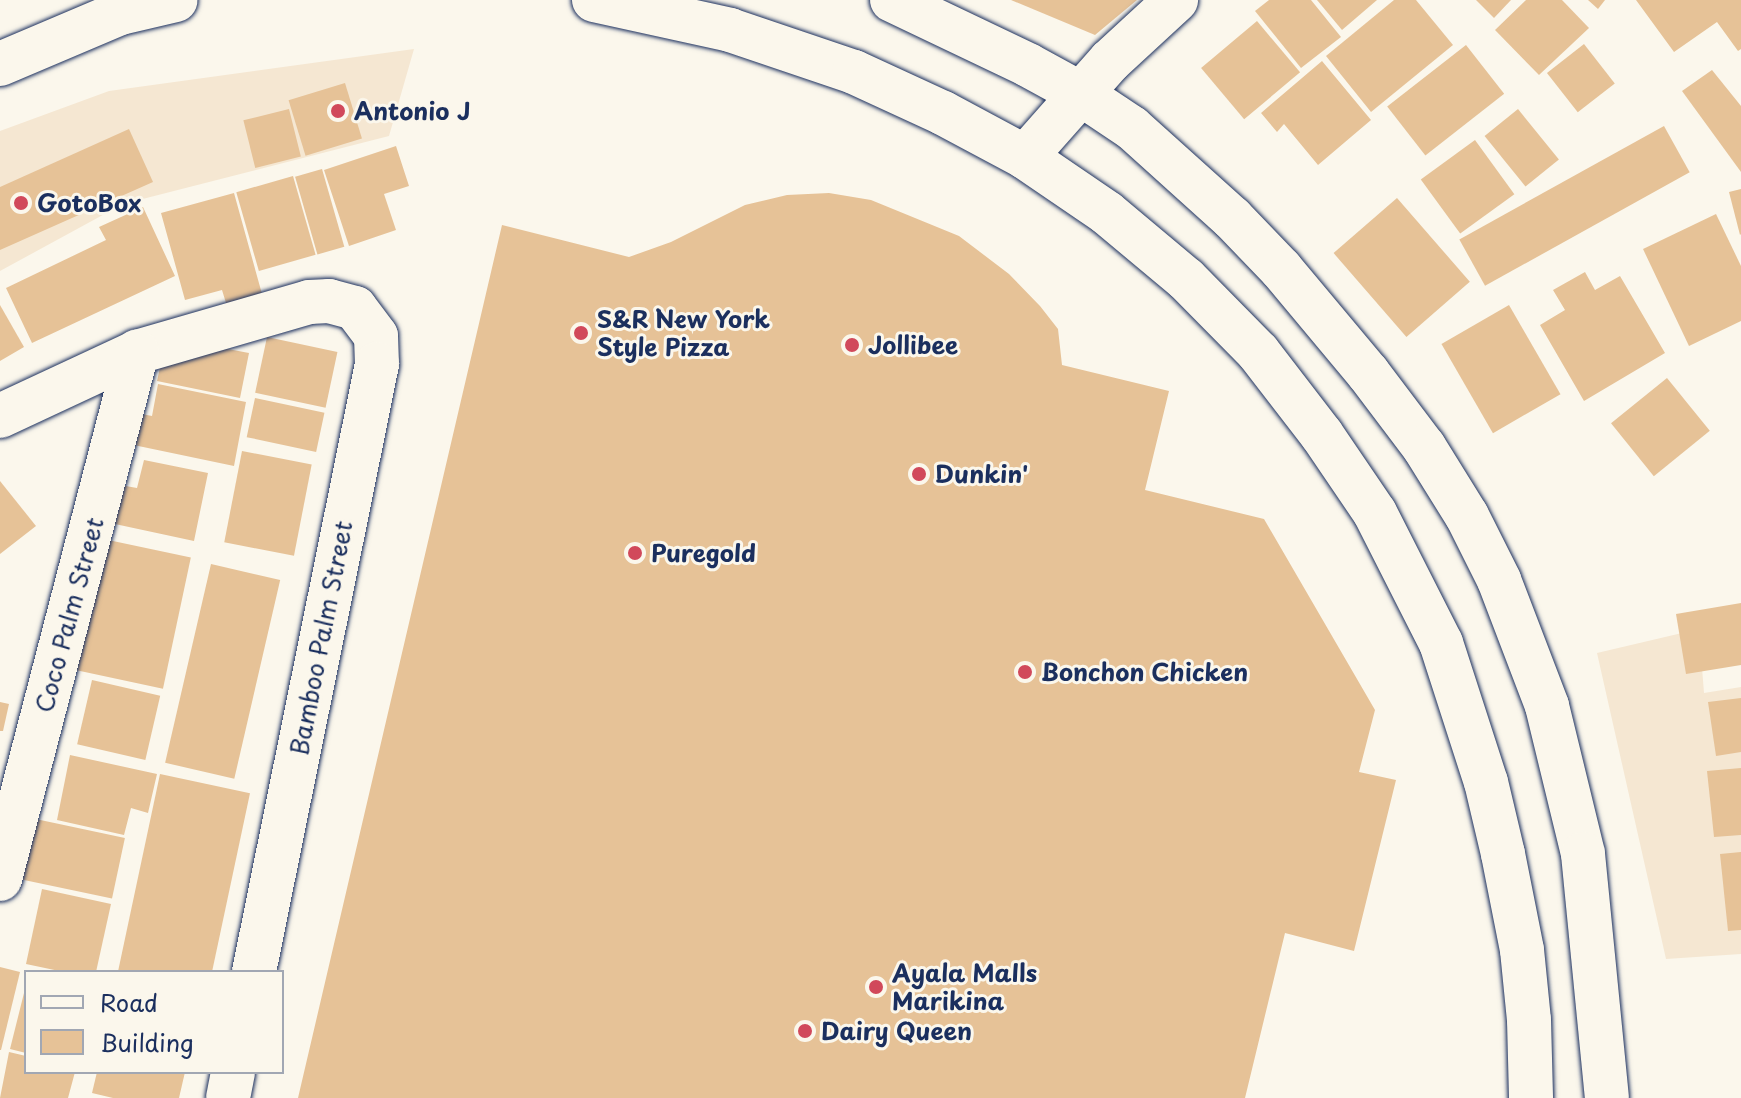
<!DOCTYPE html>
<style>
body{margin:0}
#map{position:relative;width:1741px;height:1098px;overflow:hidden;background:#fbf7ec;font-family:"Playpen Sans",sans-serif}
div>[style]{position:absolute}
.built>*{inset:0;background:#f5e7d2}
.building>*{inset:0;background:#e6c297;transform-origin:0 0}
.roads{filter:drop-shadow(0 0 2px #1b2f5e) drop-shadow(0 0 2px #1b2f5e)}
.minor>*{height:44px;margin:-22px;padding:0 22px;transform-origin:22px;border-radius:22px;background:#fbf7ec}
.tertiary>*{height:44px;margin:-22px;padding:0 22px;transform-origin:22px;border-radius:22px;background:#fbf7ec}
.dots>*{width:22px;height:22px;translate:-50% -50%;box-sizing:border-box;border:4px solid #fbf7ec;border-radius:50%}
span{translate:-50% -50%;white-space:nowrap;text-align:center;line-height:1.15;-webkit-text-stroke:6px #fbf7ec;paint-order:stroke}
.poi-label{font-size:24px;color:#1b2f5e;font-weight:700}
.left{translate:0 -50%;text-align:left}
.street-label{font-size:24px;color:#1b2f5e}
.legend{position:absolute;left:24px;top:970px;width:260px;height:104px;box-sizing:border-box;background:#fbf7ec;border:2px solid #a1a7b3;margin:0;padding:10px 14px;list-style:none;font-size:24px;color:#1b2f5e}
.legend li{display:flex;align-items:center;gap:16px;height:40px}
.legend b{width:40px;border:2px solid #a1a7b3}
</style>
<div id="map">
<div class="built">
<div style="clip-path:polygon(414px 49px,389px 136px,123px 204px,0 271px,0 131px,109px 91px)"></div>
<div style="clip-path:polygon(1699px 629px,1704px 693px,1741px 687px,1741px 954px,1666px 959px,1597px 653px)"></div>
</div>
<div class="building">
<div style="clip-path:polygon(1011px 0,1137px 0,1095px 35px)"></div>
<div style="clip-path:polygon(1269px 0,1311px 0,1341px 37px,1301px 68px,1255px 11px)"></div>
<div style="clip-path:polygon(1317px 0,1377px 0,1342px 30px)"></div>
<div style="clip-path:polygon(1394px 0,1416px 0,1453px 45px,1371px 112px,1326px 56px)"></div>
<div style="clip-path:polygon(1476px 0,1511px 0,1494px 18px)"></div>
<div style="clip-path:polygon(1526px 0,1562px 0,1589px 28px,1539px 75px,1495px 30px)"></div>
<div style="clip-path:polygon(1588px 0,1605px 0,1598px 9px)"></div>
<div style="clip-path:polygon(1636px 0,1741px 0,1741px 49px,1738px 51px,1717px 22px,1674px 52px)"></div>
<div style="left:1257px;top:21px;width:67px;height:73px;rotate:50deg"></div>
<div style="left:1584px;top:44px;width:50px;height:47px;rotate:52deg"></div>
<div style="left:1466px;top:45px;width:62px;height:100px;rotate:52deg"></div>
<div style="clip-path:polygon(1322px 61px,1371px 120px,1318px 165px,1284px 124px,1277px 132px,1261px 113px)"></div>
<div style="clip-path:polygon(1712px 70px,1741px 106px,1741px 172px,1682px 91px)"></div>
<div style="left:345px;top:83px;width:58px;height:59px;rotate:73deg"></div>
<div style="left:289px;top:109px;width:49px;height:47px;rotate:76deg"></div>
<div style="left:1518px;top:109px;width:65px;height:43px;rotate:51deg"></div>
<div style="left:1664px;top:126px;width:53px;height:234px;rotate:61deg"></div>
<div style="clip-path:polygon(129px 129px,153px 182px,0 250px,0 187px)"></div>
<div style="left:1475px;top:140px;width:67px;height:67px;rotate:54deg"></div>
<div style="clip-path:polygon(396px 146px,409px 186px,384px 194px,396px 230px,349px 246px,324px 170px)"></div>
<div style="left:322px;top:169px;width:81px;height:28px;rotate:74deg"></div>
<div style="left:293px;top:176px;width:82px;height:59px;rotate:74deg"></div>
<div style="clip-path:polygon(1741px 189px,1741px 234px,1740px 235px,1729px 192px)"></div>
<div style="clip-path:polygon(234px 193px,262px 294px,226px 303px,222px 290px,185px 300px,161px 213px)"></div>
<div style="clip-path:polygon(829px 193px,871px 200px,959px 236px,1009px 274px,1040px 306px,1058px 329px,1062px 365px,1169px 391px,1145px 490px,1264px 519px,1375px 710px,1359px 772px,1396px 780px,1354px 951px,1285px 933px,1245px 1098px,298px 1098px,502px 225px,629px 257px,671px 242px,745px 205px,787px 195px)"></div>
<div style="left:1397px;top:198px;width:111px;height:84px;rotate:49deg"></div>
<div style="clip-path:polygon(143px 207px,175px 276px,32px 343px,6px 288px,106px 240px,99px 227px)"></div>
<div style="clip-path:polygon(1716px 214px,1741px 266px,1741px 321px,1689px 346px,1643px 249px)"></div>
<div style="clip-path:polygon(1585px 272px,1595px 290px,1620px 276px,1665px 353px,1584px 401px,1540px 325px,1565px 310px,1553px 290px)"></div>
<div style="clip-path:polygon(0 305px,24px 347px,0 361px)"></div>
<div style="left:1509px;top:305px;width:103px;height:78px;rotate:60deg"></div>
<div style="left:267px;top:337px;width:72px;height:57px;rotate:12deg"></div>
<div style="clip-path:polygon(212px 346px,249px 353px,240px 398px,157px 381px,161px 363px)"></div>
<div style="left:1667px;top:378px;width:68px;height:72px;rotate:51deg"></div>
<div style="clip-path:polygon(158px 384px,246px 402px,234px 466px,124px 443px,131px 412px,152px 416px)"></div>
<div style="left:255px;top:398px;width:71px;height:40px;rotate:12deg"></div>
<div style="left:242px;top:451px;width:71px;height:93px;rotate:11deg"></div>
<div style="clip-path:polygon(144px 460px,208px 473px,194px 541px,101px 521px,109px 483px,137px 488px)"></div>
<div style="clip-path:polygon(0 481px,36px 526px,0 554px)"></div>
<div style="left:94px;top:537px;width:99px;height:134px;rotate:12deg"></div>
<div style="left:211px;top:564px;width:71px;height:204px;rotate:13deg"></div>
<div style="clip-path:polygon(1741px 603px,1741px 665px,1686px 674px,1676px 614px)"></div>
<div style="left:92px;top:680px;width:70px;height:66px;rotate:13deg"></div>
<div style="clip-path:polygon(1741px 698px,1741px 752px,1716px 756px,1708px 702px)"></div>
<div style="clip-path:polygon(0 702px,9px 704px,3px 731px,0 731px)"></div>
<div style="clip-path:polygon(70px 755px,157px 774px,148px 813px,131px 808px,124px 835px,57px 820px)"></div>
<div style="clip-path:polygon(1741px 768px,1741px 835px,1714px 837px,1707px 771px)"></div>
<div style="left:160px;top:774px;width:92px;height:202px;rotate:12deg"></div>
<div style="left:31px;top:818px;width:96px;height:62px;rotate:12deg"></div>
<div style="clip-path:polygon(1741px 852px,1741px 930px,1728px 931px,1720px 854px)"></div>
<div style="clip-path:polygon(42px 889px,111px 904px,96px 972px,64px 972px,26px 964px)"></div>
<div style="clip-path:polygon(0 967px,20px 972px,1px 1050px,0 1050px)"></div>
<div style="clip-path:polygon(25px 989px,26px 989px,26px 1053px,10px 1049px)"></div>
<div style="clip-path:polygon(9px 1052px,26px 1056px,26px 1072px,75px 1072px,68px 1098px,0 1098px)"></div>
<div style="clip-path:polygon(97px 1072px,185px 1072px,179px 1098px,113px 1098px,92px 1093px)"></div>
</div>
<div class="roads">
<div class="minor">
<div style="left:1025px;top:157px;width:128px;rotate:-48.5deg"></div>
<div style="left:1110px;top:61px;width:90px;rotate:-42.7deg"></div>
<div style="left:0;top:416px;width:151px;rotate:-25deg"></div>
<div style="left:137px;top:352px;width:179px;rotate:-16.2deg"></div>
<div style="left:309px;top:302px;width:20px;rotate:-3deg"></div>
<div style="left:329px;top:301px;width:27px;rotate:15deg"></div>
<div style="left:355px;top:308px;width:35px;rotate:53deg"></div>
<div style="left:376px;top:336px;width:28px;rotate:88deg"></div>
<div style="left:377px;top:364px;width:620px;rotate:101.44deg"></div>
<div style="left:0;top:879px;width:545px;rotate:-75.43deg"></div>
<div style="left:228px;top:1098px;width:26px;rotate:-79deg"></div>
</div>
<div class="tertiary">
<div style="left:594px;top:0;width:139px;rotate:12.4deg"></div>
<div style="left:730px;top:30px;width:131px;rotate:18.7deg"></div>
<div style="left:854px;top:72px;width:98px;rotate:24.7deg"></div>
<div style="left:943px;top:113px;width:93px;rotate:28.2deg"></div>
<div style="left:1025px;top:157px;width:99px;rotate:34.3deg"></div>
<div style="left:1107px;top:213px;width:103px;rotate:39.9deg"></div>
<div style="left:1186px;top:279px;width:103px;rotate:45.4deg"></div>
<div style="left:1258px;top:352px;width:105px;rotate:52.4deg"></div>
<div style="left:1322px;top:435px;width:94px;rotate:55.8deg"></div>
<div style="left:1375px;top:513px;width:146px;rotate:63.1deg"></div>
<div style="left:1441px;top:643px;width:146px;rotate:72.1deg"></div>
<div style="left:1486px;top:782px;width:74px;rotate:76.7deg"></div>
<div style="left:1503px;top:854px;width:98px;rotate:78.8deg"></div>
<div style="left:1522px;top:950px;width:70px;rotate:84.3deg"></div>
<div style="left:1529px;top:1020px;width:78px;rotate:88.5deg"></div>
<div style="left:892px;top:0;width:151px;rotate:25.5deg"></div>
<div style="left:1028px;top:65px;width:60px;rotate:28.7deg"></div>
<div style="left:1081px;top:94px;width:61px;rotate:33.7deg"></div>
<div style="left:1132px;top:128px;width:135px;rotate:42deg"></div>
<div style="left:1232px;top:218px;width:71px;rotate:46.1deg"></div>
<div style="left:1281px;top:269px;width:136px;rotate:50.1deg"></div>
<div style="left:1368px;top:373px;width:93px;rotate:52.9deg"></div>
<div style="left:1424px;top:447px;width:81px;rotate:58.1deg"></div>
<div style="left:1467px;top:516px;width:72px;rotate:63.4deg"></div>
<div style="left:1499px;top:580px;width:135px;rotate:69.1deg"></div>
<div style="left:1547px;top:706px;width:152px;rotate:76.3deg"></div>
<div style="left:1583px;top:854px;width:245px;rotate:84.4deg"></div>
<div style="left:0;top:64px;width:130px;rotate:-23deg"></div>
<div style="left:120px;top:13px;width:57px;rotate:-13.1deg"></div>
</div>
</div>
<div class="dots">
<div style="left:338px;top:111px;background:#d1495b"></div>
<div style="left:21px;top:203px;background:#d1495b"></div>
<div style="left:581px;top:333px;background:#d1495b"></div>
<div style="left:852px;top:345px;background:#d1495b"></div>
<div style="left:919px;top:474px;background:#d1495b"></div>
<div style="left:635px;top:553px;background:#d1495b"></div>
<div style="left:1025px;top:672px;background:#d1495b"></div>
<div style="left:876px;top:987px;background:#d1495b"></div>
<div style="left:805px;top:1031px;background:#d1495b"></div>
</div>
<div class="poi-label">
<span class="left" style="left:354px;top:111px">Antonio J</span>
<span class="left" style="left:37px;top:203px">GotoBox</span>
<span class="left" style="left:597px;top:333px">S&amp;R New York<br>Style Pizza</span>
<span class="left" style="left:868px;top:345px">Jollibee</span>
<span class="left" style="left:935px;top:474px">Dunkin'</span>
<span class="left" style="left:651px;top:553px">Puregold</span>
<span class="left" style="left:1041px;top:672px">Bonchon Chicken</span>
<span class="left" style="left:892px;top:987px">Ayala Malls<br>Marikina</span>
<span class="left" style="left:821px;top:1031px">Dairy Queen</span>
</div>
<div class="street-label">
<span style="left:69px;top:615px;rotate:-75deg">Coco Palm Street</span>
<span style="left:321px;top:638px;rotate:-79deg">Bamboo Palm Street</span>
</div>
<ul class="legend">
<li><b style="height:10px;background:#fbf7ec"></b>Road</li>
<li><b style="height:22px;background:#e6c297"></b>Building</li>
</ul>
</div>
